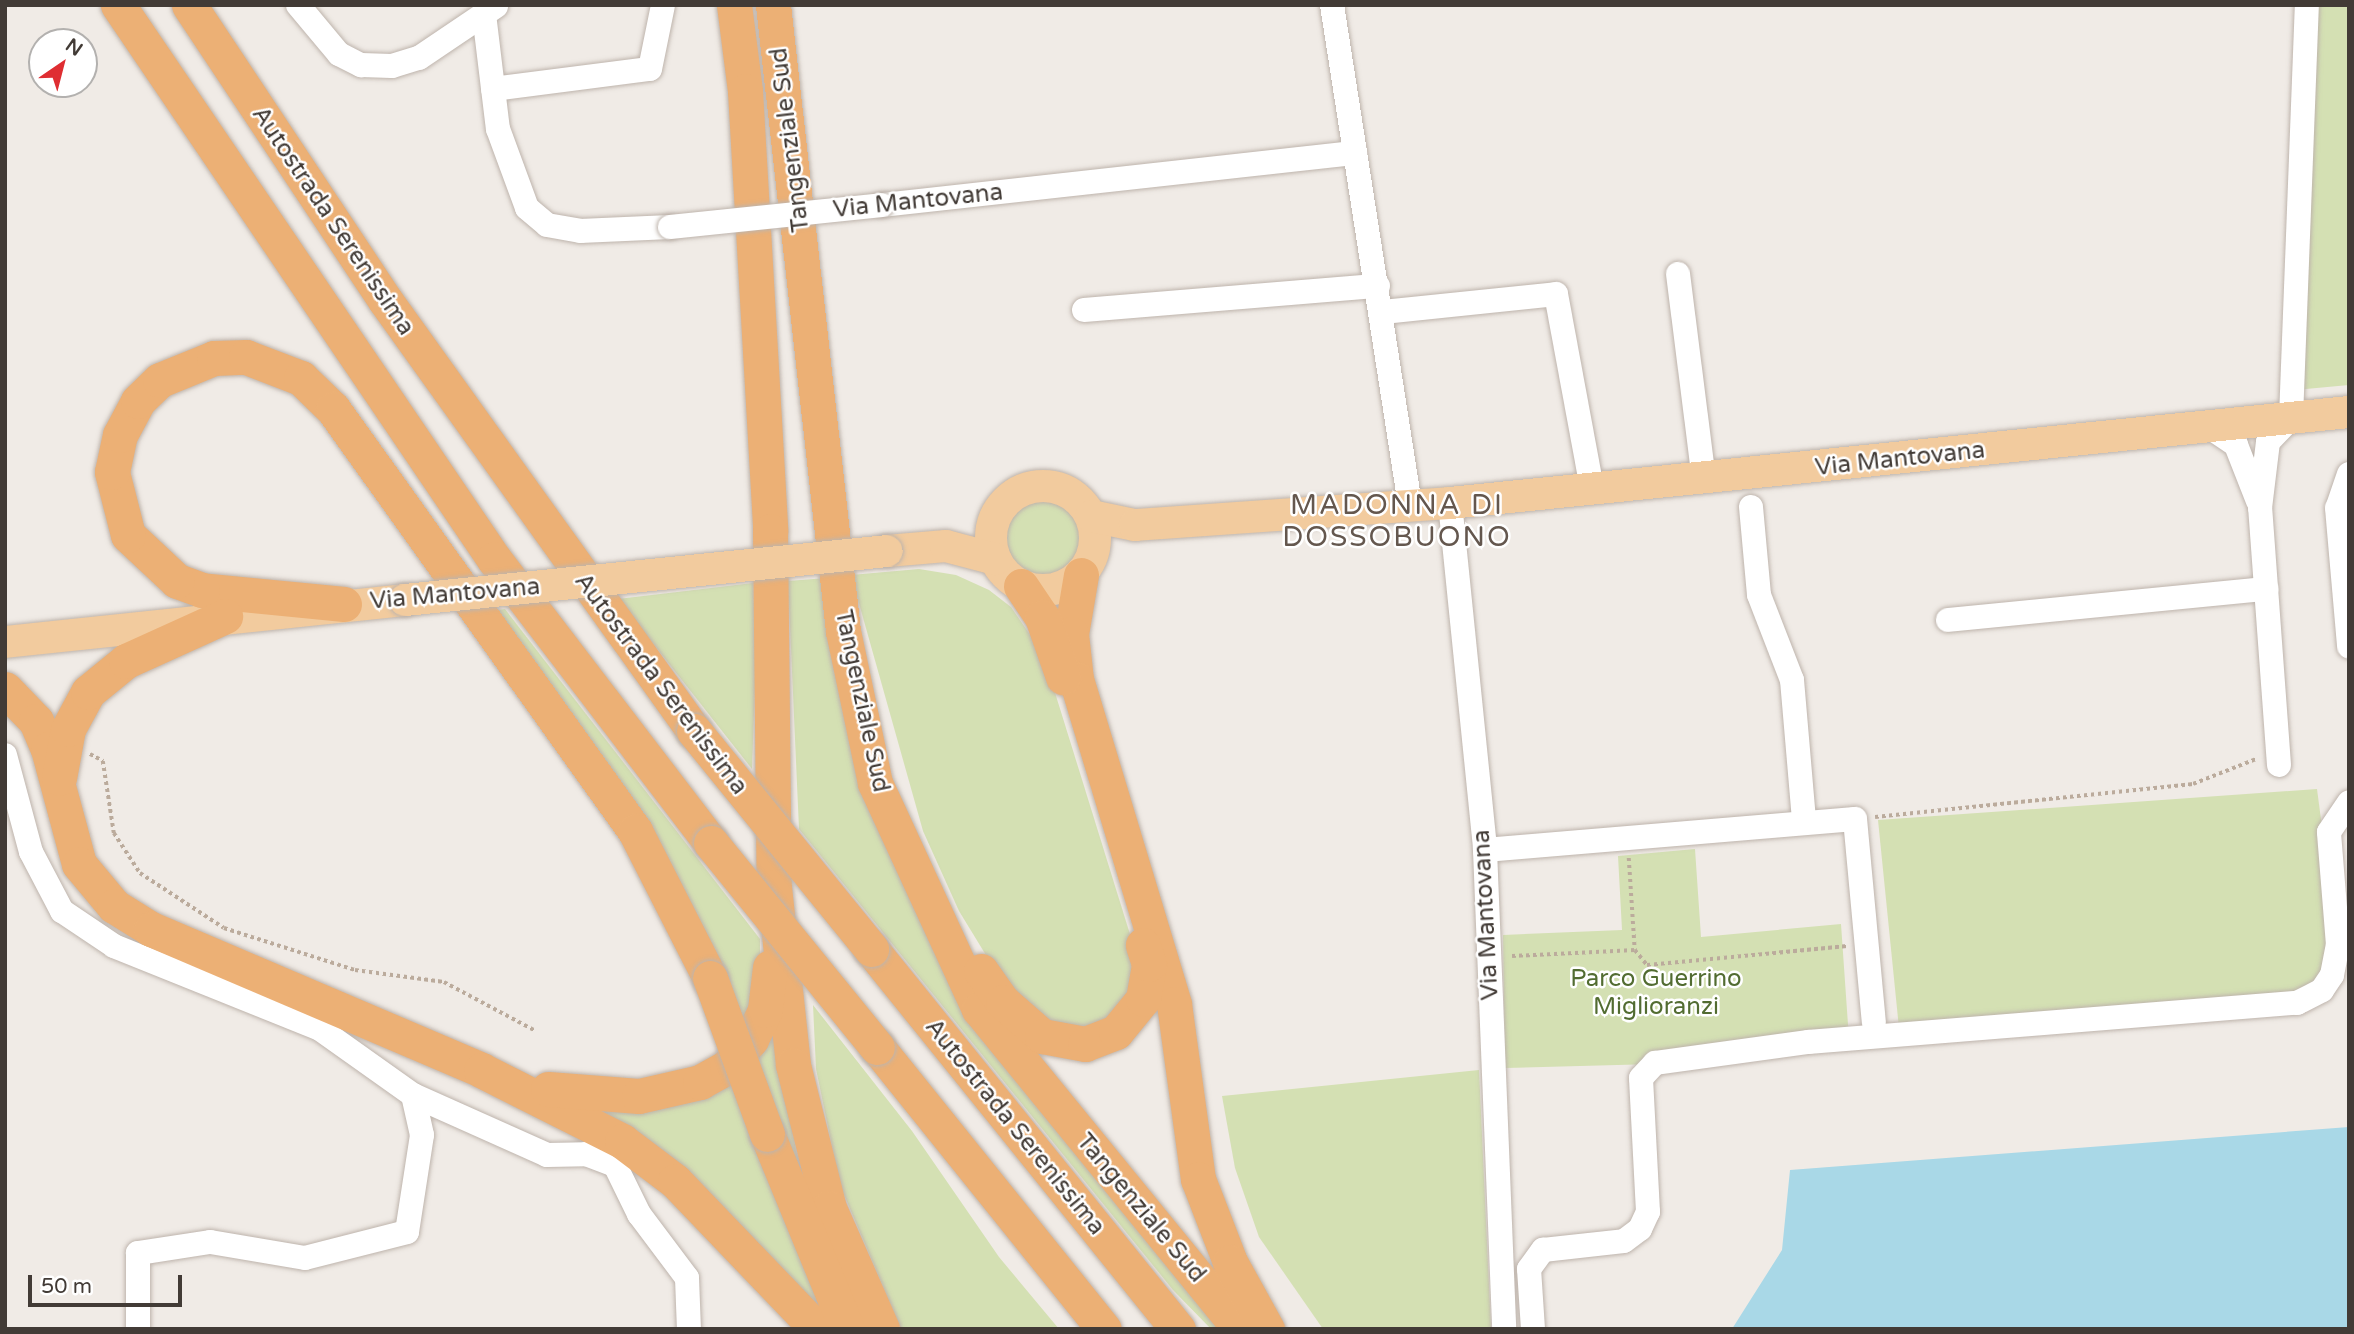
<!DOCTYPE html>
<style>
body{margin:0}
#map{position:relative;width:2354px;height:1334px;overflow:hidden;background:#f0ebe6;font-family:"Varela Round",sans-serif}
div>[style]{position:absolute}
.green>*{inset:0;background:#d4e0b3}
.round{border-radius:50%}
.water>*{inset:0;background:#a9d8e7}
.path>*{height:3.5px;margin-top:-1.75px;transform-origin:0;background:repeating-linear-gradient(90deg,#bbab9c 0 3.5px,transparent 0 7px)}
.roads{filter:drop-shadow(0 0 2px #beb4ac) drop-shadow(0 0 2px #beb4ac)}
.minor>*{height:24px;margin:-12px;padding:0 12px;transform-origin:12px;border-radius:12px;background:#fff}
.major>*{height:32px;margin:-16px;padding:0 16px;transform-origin:16px;border-radius:16px;background:#f2cb9e}
.major>.ring{margin:-16px;padding:0;box-sizing:content-box;background:none;border:32px solid #f2cb9e;border-radius:50%}
.highway>*{height:35px;margin:-17.5px;padding:0 17.5px;transform-origin:17.5px;border-radius:17.5px;background:#ecb075}
.bridges{filter:drop-shadow(0 0 2px #beb4ac) drop-shadow(0 0 2px #beb4ac)}
.minor-bridge>*{height:24px;margin:-12px;padding:0 12px;transform-origin:12px;border-radius:12px;background:#fff}
.major-bridge>*{height:32px;margin:-16px;padding:0 16px;transform-origin:16px;border-radius:16px;background:#f2cb9e}
.highway-bridge>*{height:35px;margin:-17.5px;padding:0 17.5px;transform-origin:17.5px;border-radius:17.5px;background:#ecb075}
span{translate:-50% -50%;white-space:nowrap;text-align:center;line-height:1.15;-webkit-text-stroke:5px #fff;paint-order:stroke}
.street-label{font-size:24px;color:#423b36}
.park-label{font-size:24px;color:#526c31}
.quarter-label{font-size:28px;color:#64574e;letter-spacing:2px}
.frame{position:absolute;inset:0;border:7px solid #423b36;pointer-events:none}
.north{position:absolute;left:28px;top:28px;width:70px;height:70px;box-sizing:border-box;background:#fff;border:2px solid #b3b1af;border-radius:50%;rotate:35deg;font-size:19px;font-weight:700;line-height:28px;text-align:center;color:#423b36}
.north::after{content:'';display:block;margin:auto;width:24px;height:32px;background:#df2e32;clip-path:polygon(50% 0,100% 100%,50% 72%,0 100%)}
.scale{position:absolute;left:28px;top:1275px;width:154px;height:32px;box-sizing:border-box;border:4px solid #423b36;border-top:0;padding-left:9px;font-size:21px;line-height:24px;white-space:nowrap;color:#423b36;-webkit-text-stroke:5px #fff;paint-order:stroke}
</style>
<div id="map">
<div class="green">
<div style="clip-path:polygon(2308px 5px,2349px 5px,2349px 385px,2295px 390px)"></div>
<div class="round" style="left:1000px;top:496px;width:84px;height:84px"></div>
<div style="clip-path:polygon(919px 569px,956px 575px,989px 590px,1011px 607px,1043px 654px,1138px 960px,1137px 983px,1103px 1026px,1060px 1029px,1003px 983px,959px 911px,923px 831px,851px 575px)"></div>
<div style="clip-path:polygon(827px 578px,883px 830px,1225px 1329px,1211px 1329px,1173px 1290px,799px 829px,788px 581px)"></div>
<div style="clip-path:polygon(753px 583px,756px 655px,752px 769px,618px 599px)"></div>
<div style="clip-path:polygon(505px 609px,760px 939px,760px 968px,742px 1027px,489px 611px)"></div>
<div style="clip-path:polygon(2317px 789px,2338px 949px,2312px 993px,1900px 1038px,1878px 820px)"></div>
<div style="clip-path:polygon(1695px 849px,1701px 937px,1841px 924px,1849px 1039px,1655px 1064px,1505px 1068px,1503px 935px,1622px 930px,1618px 856px)"></div>
<div style="clip-path:polygon(813px 1005px,912px 1131px,999px 1257px,1059px 1329px,901px 1329px,840px 1185px,816px 1069px)"></div>
<div style="clip-path:polygon(775px 1022px,796px 1151px,859px 1329px,753px 1051px)"></div>
<div style="clip-path:polygon(1479px 1070px,1491px 1329px,1323px 1329px,1259px 1237px,1235px 1168px,1222px 1096px)"></div>
<div style="clip-path:polygon(735px 1074px,837px 1329px,587px 1109px)"></div>
</div>
<div class="water">
<div style="clip-path:polygon(2349px 1127px,2349px 1329px,1732px 1329px,1782px 1250px,1790px 1170px)"></div>
</div>
<div class="path">
<div style="left:90px;top:754px;width:15px;rotate:28deg"></div>
<div style="left:103px;top:761px;width:73px;rotate:81.3deg"></div>
<div style="left:114px;top:833px;width:48px;rotate:57deg"></div>
<div style="left:140px;top:873px;width:100px;rotate:33.2deg"></div>
<div style="left:224px;top:928px;width:138px;rotate:17.8deg"></div>
<div style="left:355px;top:970px;width:90px;rotate:7.7deg"></div>
<div style="left:444px;top:982px;width:102px;rotate:28.1deg"></div>
<div style="left:1875px;top:817px;width:320px;rotate:-5.9deg"></div>
<div style="left:2193px;top:784px;width:68px;rotate:-21.6deg"></div>
<div style="left:1629px;top:858px;width:92px;rotate:86.3deg"></div>
<div style="left:1512px;top:956px;width:123px;rotate:-2.8deg"></div>
<div style="left:1635px;top:950px;width:19px;rotate:51deg"></div>
<div style="left:1647px;top:965px;width:201px;rotate:-5.4deg"></div>
</div>
<div class="roads">
<div class="minor">
<div style="left:298px;top:5px;width:64px;rotate:50.1deg"></div>
<div style="left:339px;top:54px;width:25px;rotate:27deg"></div>
<div style="left:361px;top:65px;width:31px;rotate:2deg"></div>
<div style="left:392px;top:66px;width:28px;rotate:-17deg"></div>
<div style="left:419px;top:58px;width:93px;rotate:-34deg"></div>
<div style="left:1332px;top:5px;width:506px;rotate:81.13deg"></div>
<div style="left:484px;top:14px;width:116px;rotate:83.1deg"></div>
<div style="left:498px;top:129px;width:84px;rotate:69.8deg"></div>
<div style="left:527px;top:208px;width:26px;rotate:40deg"></div>
<div style="left:547px;top:225px;width:34px;rotate:10deg"></div>
<div style="left:580px;top:231px;width:90px;rotate:-2.5deg"></div>
<div style="left:493px;top:89px;width:158px;rotate:-7.3deg"></div>
<div style="left:650px;top:69px;width:65px;rotate:-78.5deg"></div>
<div style="left:882px;top:205px;width:476px;rotate:-6.3deg"></div>
<div style="left:1678px;top:274px;width:207px;rotate:82.8deg"></div>
<div style="left:1084px;top:310px;width:295px;rotate:-4.7deg"></div>
<div style="left:1383px;top:312px;width:174px;rotate:-5.9deg"></div>
<div style="left:1556px;top:294px;width:197px;rotate:79.5deg"></div>
<div style="left:2208px;top:426px;width:34px;rotate:34deg"></div>
<div style="left:2236px;top:445px;width:60px;rotate:68.6deg"></div>
<div style="left:2349px;top:474px;width:36px;rotate:109deg"></div>
<div style="left:2337px;top:508px;width:139px;rotate:85deg"></div>
<div style="left:1450px;top:503px;width:349px;rotate:84.2deg"></div>
<div style="left:1485px;top:850px;width:479px;rotate:87.7deg"></div>
<div style="left:1751px;top:507px;width:88px;rotate:84.8deg"></div>
<div style="left:1759px;top:595px;width:91px;rotate:68.8deg"></div>
<div style="left:1792px;top:680px;width:142px;rotate:85.1deg"></div>
<div style="left:1948px;top:620px;width:320px;rotate:-5.6deg"></div>
<div style="left:5px;top:755px;width:100px;rotate:75deg"></div>
<div style="left:31px;top:852px;width:67px;rotate:62.3deg"></div>
<div style="left:62px;top:911px;width:63px;rotate:33.9deg"></div>
<div style="left:114px;top:946px;width:222px;rotate:21.9deg"></div>
<div style="left:320px;top:1029px;width:114px;rotate:35.4deg"></div>
<div style="left:413px;top:1095px;width:41px;rotate:77.3deg"></div>
<div style="left:422px;top:1135px;width:98px;rotate:98.8deg"></div>
<div style="left:407px;top:1232px;width:105px;rotate:165.7deg"></div>
<div style="left:305px;top:1258px;width:96px;rotate:-170.4deg"></div>
<div style="left:210px;top:1242px;width:73px;rotate:171.3deg"></div>
<div style="left:138px;top:1253px;width:76px;rotate:90deg"></div>
<div style="left:2279px;top:765px;width:258px;rotate:-94.2deg"></div>
<div style="left:2260px;top:508px;width:66px;rotate:-83.1deg"></div>
<div style="left:2268px;top:442px;width:33px;rotate:-46deg"></div>
<div style="left:2291px;top:418px;width:413px;rotate:-87.8deg"></div>
<div style="left:1485px;top:850px;width:371px;rotate:-4.8deg"></div>
<div style="left:1855px;top:819px;width:204px;rotate:84.7deg"></div>
<div style="left:413px;top:1095px;width:147px;rotate:24.1deg"></div>
<div style="left:547px;top:1155px;width:39px;rotate:-1deg"></div>
<div style="left:586px;top:1154px;width:31px;rotate:21deg"></div>
<div style="left:615px;top:1165px;width:55px;rotate:63.9deg"></div>
<div style="left:639px;top:1214px;width:80px;rotate:53.1deg"></div>
<div style="left:687px;top:1278px;width:51px;rotate:87.8deg"></div>
<div style="left:1533px;top:1329px;width:60px;rotate:-93.8deg"></div>
<div style="left:1529px;top:1269px;width:24px;rotate:-54deg"></div>
<div style="left:1543px;top:1250px;width:81px;rotate:-6.3deg"></div>
<div style="left:1624px;top:1241px;width:20px;rotate:-37deg"></div>
<div style="left:1640px;top:1229px;width:19px;rotate:-65deg"></div>
<div style="left:1648px;top:1212px;width:134px;rotate:-93deg"></div>
<div style="left:1641px;top:1078px;width:21px;rotate:-47deg"></div>
<div style="left:1655px;top:1063px;width:154px;rotate:-7.8deg"></div>
<div style="left:1808px;top:1042px;width:491px;rotate:-4.6deg"></div>
<div style="left:2297px;top:1003px;width:28px;rotate:-27deg"></div>
<div style="left:2322px;top:990px;width:18px;rotate:-56deg"></div>
<div style="left:2332px;top:975px;width:31px;rotate:-79deg"></div>
<div style="left:2338px;top:945px;width:113px;rotate:-94.6deg"></div>
<div style="left:2329px;top:832px;width:36px;rotate:-56deg"></div>
</div>
<div class="major">
<div class="ring" style="left:991px;top:486px;width:72px;height:72px"></div>
<div style="left:1091px;top:516px;width:45px;rotate:11.6deg"></div>
<div style="left:1135px;top:525px;width:316px;rotate:-4deg"></div>
<div style="left:1450px;top:503px;width:904px;rotate:-5.78deg"></div>
<div style="left:887px;top:551px;width:59px;rotate:-4.8deg"></div>
<div style="left:946px;top:546px;width:51px;rotate:14.9deg"></div>
<div style="left:5px;top:642px;width:402px;rotate:-6deg"></div>
</div>
<div class="highway">
<div style="left:118px;top:5px;width:670px;rotate:55.84deg"></div>
<div style="left:494px;top:559px;width:357px;rotate:52.6deg"></div>
<div style="left:189px;top:5px;width:354px;rotate:56.4deg"></div>
<div style="left:385px;top:300px;width:530px;rotate:54.36deg"></div>
<div style="left:734px;top:5px;width:87px;rotate:82.7deg"></div>
<div style="left:745px;top:91px;width:441px;rotate:86.7deg"></div>
<div style="left:770px;top:531px;width:356px;rotate:89.4deg"></div>
<div style="left:774px;top:887px;width:179px;rotate:83.9deg"></div>
<div style="left:793px;top:1065px;width:147px;rotate:75.9deg"></div>
<div style="left:829px;top:1208px;width:132px;rotate:66.3deg"></div>
<div style="left:773px;top:5px;width:630px;rotate:83.62deg"></div>
<div style="left:843px;top:631px;width:155px;rotate:78.1deg"></div>
<div style="left:875px;top:783px;width:249px;rotate:65.3deg"></div>
<div style="left:979px;top:1009px;width:413px;rotate:50.8deg"></div>
<div style="left:1081px;top:575px;width:60px;rotate:99.6deg"></div>
<div style="left:1071px;top:634px;width:45px;rotate:83.7deg"></div>
<div style="left:1076px;top:679px;width:339px;rotate:73.2deg"></div>
<div style="left:1174px;top:1004px;width:177px;rotate:82.2deg"></div>
<div style="left:1198px;top:1179px;width:89px;rotate:68.9deg"></div>
<div style="left:1230px;top:1262px;width:77px;rotate:61.1deg"></div>
<div style="left:1021px;top:586px;width:37px;rotate:56deg"></div>
<div style="left:1042px;top:617px;width:64px;rotate:70.7deg"></div>
<div style="left:344px;top:604px;width:143px;rotate:-174.4deg"></div>
<div style="left:202px;top:590px;width:27px;rotate:-160deg"></div>
<div style="left:177px;top:581px;width:67px;rotate:-136.8deg"></div>
<div style="left:128px;top:535px;width:65px;rotate:-104.3deg"></div>
<div style="left:112px;top:472px;width:38px;rotate:-78deg"></div>
<div style="left:120px;top:435px;width:38px;rotate:-62deg"></div>
<div style="left:138px;top:401px;width:30px;rotate:-44deg"></div>
<div style="left:160px;top:380px;width:58px;rotate:-22.2deg"></div>
<div style="left:214px;top:358px;width:32px;rotate:-2deg"></div>
<div style="left:246px;top:357px;width:59px;rotate:20.9deg"></div>
<div style="left:301px;top:378px;width:45px;rotate:44.1deg"></div>
<div style="left:333px;top:409px;width:519px;rotate:54.41deg"></div>
<div style="left:635px;top:831px;width:165px;rotate:63deg"></div>
<div style="left:5px;top:689px;width:45px;rotate:45.9deg"></div>
<div style="left:36px;top:721px;width:30px;rotate:67deg"></div>
<div style="left:48px;top:749px;width:119px;rotate:74.9deg"></div>
<div style="left:79px;top:864px;width:55px;rotate:50.2deg"></div>
<div style="left:114px;top:906px;width:44px;rotate:31.9deg"></div>
<div style="left:151px;top:929px;width:359px;rotate:23.1deg"></div>
<div style="left:481px;top:1070px;width:158px;rotate:26.7deg"></div>
<div style="left:622px;top:1141px;width:66px;rotate:37deg"></div>
<div style="left:675px;top:1181px;width:205px;rotate:46.2deg"></div>
<div style="left:59px;top:778px;width:50px;rotate:-79.6deg"></div>
<div style="left:68px;top:729px;width:42px;rotate:-61.6deg"></div>
<div style="left:88px;top:692px;width:49px;rotate:-39.2deg"></div>
<div style="left:126px;top:661px;width:109px;rotate:-24.4deg"></div>
<div style="left:871px;top:949px;width:489px;rotate:51.1deg"></div>
<div style="left:981px;top:971px;width:38px;rotate:55deg"></div>
<div style="left:1003px;top:1002px;width:52px;rotate:41.1deg"></div>
<div style="left:1042px;top:1036px;width:44px;rotate:10.5deg"></div>
<div style="left:1085px;top:1044px;width:33px;rotate:-21deg"></div>
<div style="left:1116px;top:1032px;width:43px;rotate:-50.7deg"></div>
<div style="left:1143px;top:999px;width:36px;rotate:-80deg"></div>
<div style="left:1149px;top:964px;width:20px;rotate:-108deg"></div>
<div style="left:877px;top:1047px;width:362px;rotate:51.2deg"></div>
<div style="left:548px;top:1089px;width:91px;rotate:4.4deg"></div>
<div style="left:639px;top:1096px;width:63px;rotate:-12.9deg"></div>
<div style="left:700px;top:1082px;width:31px;rotate:-29deg"></div>
<div style="left:727px;top:1067px;width:37px;rotate:-49deg"></div>
<div style="left:751px;top:1039px;width:32px;rotate:-64deg"></div>
<div style="left:765px;top:1010px;width:43px;rotate:-83.4deg"></div>
<div style="left:767px;top:1134px;width:211px;rotate:67.7deg"></div>
</div>
</div>
<div class="bridges">
<div class="minor-bridge">
<div style="left:670px;top:227px;width:213px;rotate:-5.9deg"></div>
</div>
<div class="major-bridge">
<div style="left:405px;top:600px;width:484px;rotate:-5.8deg"></div>
</div>
<div class="highway-bridge">
<div style="left:694px;top:731px;width:281px;rotate:50.9deg"></div>
<div style="left:711px;top:843px;width:263px;rotate:50.9deg"></div>
<div style="left:710px;top:978px;width:166px;rotate:69.9deg"></div>
</div>
</div>
<div class="street-label">
<span style="left:790px;top:140px;rotate:-97deg">Tangenziale Sud</span>
<span style="left:918px;top:201px;rotate:-6deg">Via Mantovana</span>
<span style="left:333px;top:221px;rotate:56deg">Autostrada Serenissima</span>
<span style="left:1900px;top:459px;rotate:-6deg">Via Mantovana</span>
<span style="left:455px;top:594px;rotate:-5deg">Via Mantovana</span>
<span style="left:661px;top:684px;rotate:53deg">Autostrada Serenissima</span>
<span style="left:862px;top:701px;rotate:78deg">Tangenziale Sud</span>
<span style="left:1486px;top:915px;rotate:-93deg">Via Mantovana</span>
<span style="left:1015px;top:1127px;rotate:51deg">Autostrada Serenissima</span>
<span style="left:1141px;top:1208px;rotate:50deg">Tangenziale Sud</span>
</div>
<div class="park-label">
<span style="left:1656px;top:993px">Parco Guerrino<br>Miglioranzi</span>
</div>
<div class="quarter-label">
<span style="left:1397px;top:521px">MADONNA DI<br>DOSSOBUONO</span>
</div>
<div class="frame"></div>
<div class="north">N</div>
<div class="scale">50 m</div>
</div>
